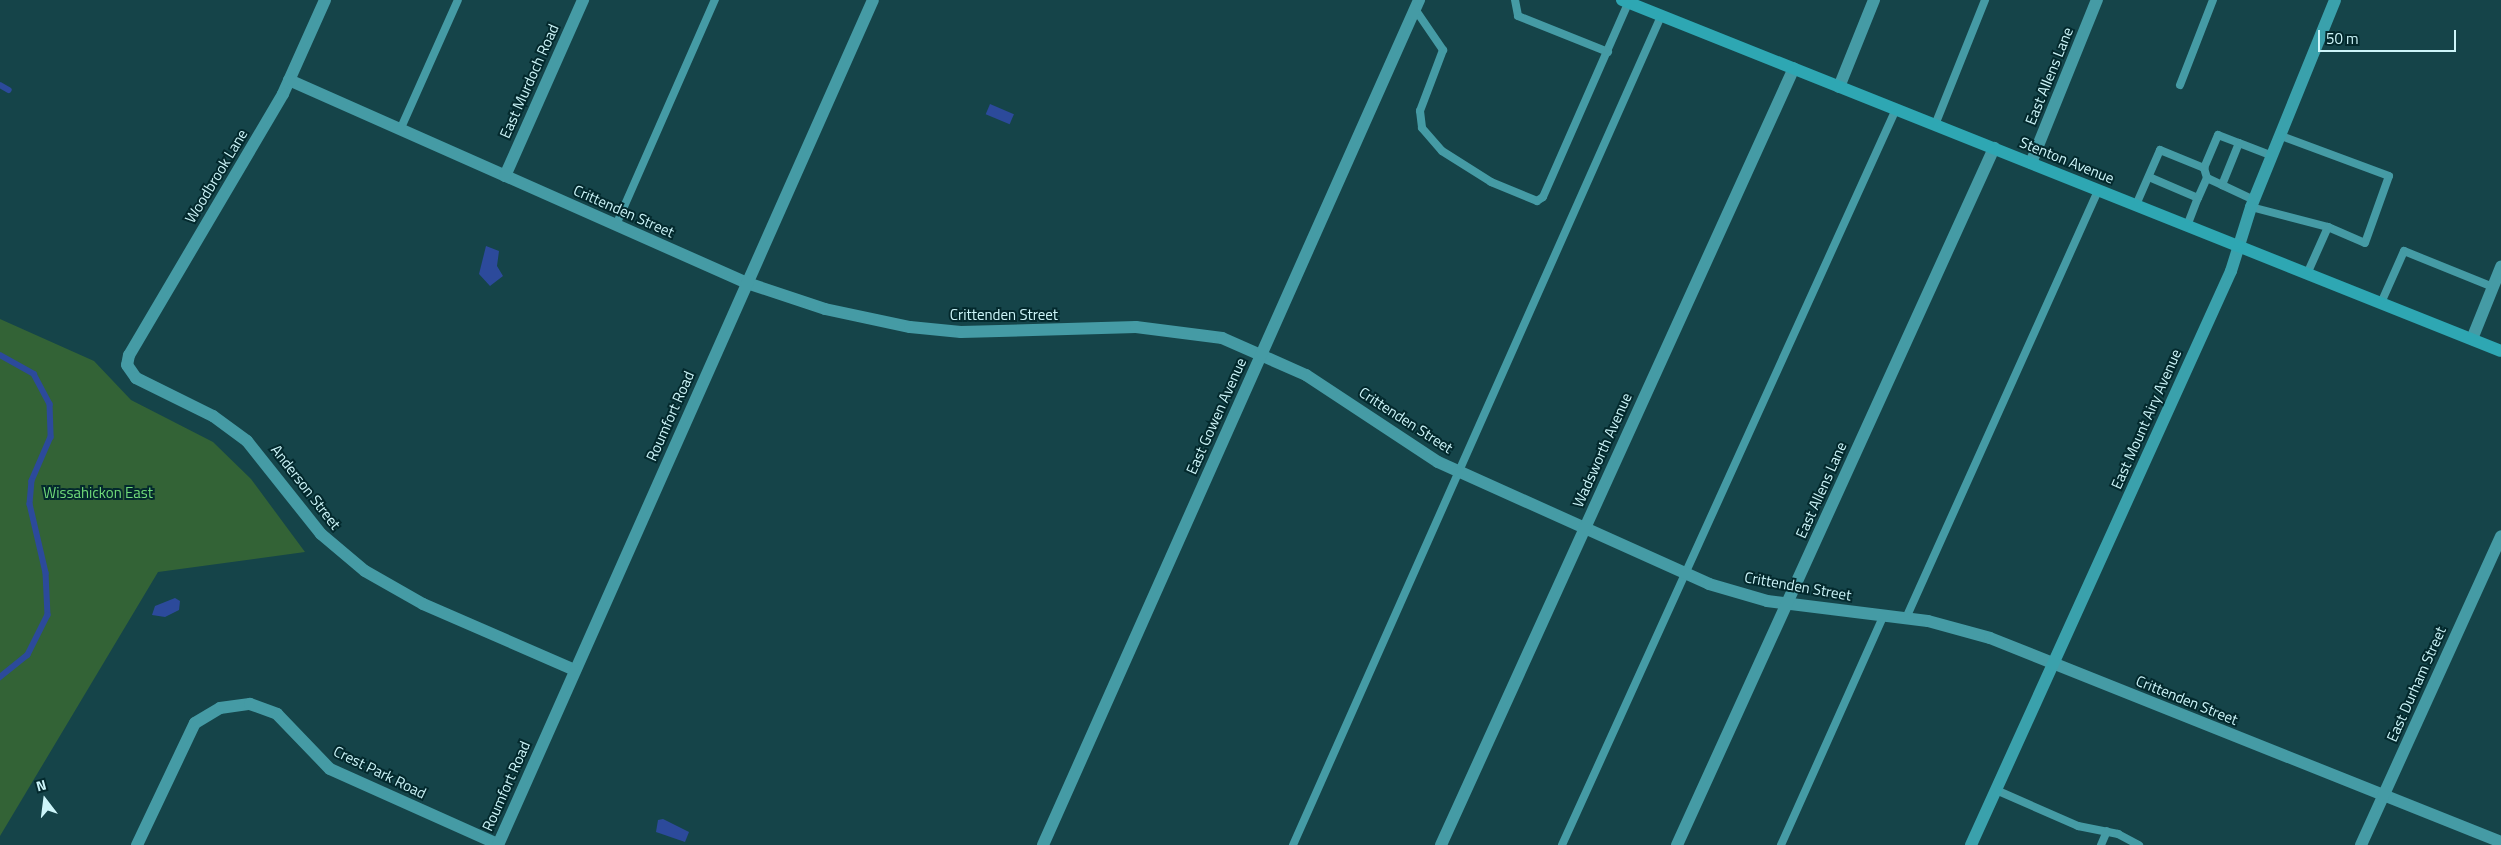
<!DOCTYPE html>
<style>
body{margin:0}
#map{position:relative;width:2501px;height:845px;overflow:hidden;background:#154449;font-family:"Titillium Web",sans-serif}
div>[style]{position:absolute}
.green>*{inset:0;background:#336336}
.water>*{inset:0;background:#2c4a9b;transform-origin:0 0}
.stream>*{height:5.5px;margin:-2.75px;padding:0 2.75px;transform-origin:2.75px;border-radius:2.75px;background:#2c4a9b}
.lane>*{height:8px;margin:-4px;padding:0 4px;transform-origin:4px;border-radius:4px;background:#459ba5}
.street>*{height:12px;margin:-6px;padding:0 6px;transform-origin:6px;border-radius:6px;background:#459ba5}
.secondary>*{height:12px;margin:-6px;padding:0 6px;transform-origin:6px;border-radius:6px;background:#3aa1ac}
.primary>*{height:12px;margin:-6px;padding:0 6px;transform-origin:6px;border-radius:6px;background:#2ea7b3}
span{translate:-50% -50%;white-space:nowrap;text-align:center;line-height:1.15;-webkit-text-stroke:4px #03292d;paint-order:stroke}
.street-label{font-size:15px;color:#cdf5f9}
.park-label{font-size:15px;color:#71db79}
.north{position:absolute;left:20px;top:775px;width:50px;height:50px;-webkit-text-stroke:4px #03292d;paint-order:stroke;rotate:345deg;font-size:14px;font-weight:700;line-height:20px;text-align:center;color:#cdf5f9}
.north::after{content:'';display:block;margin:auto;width:18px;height:22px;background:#cdf5f9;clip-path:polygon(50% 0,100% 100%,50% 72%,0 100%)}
.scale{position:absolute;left:2318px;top:30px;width:138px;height:22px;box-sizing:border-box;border:2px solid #cdf5f9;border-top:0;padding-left:6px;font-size:15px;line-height:18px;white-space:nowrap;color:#cdf5f9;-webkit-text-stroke:4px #03292d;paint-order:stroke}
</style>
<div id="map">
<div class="green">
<div style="clip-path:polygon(0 319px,94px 361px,131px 400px,213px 442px,251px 479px,305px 552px,158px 572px,0 836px)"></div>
</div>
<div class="water">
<div style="left:990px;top:104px;width:26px;height:11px;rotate:23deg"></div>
<div style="clip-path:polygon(486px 246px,499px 251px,497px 266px,503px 276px,490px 286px,479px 274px)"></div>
<div style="clip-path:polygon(175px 598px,180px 601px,179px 610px,165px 617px,152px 615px,155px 606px)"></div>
<div style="clip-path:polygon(663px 819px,689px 832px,685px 842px,656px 832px,658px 820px)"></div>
</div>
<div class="stream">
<div style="left:0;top:85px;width:10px;rotate:29deg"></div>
<div style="left:0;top:355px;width:39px;rotate:29deg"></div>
<div style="left:34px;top:374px;width:34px;rotate:62deg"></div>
<div style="left:50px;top:404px;width:33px;rotate:88deg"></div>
<div style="left:51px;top:437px;width:48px;rotate:113.4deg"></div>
<div style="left:32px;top:481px;width:23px;rotate:95deg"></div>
<div style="left:30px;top:504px;width:71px;rotate:76.9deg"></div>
<div style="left:46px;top:573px;width:42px;rotate:87.3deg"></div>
<div style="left:48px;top:615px;width:45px;rotate:116.6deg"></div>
<div style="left:28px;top:655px;width:36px;rotate:141deg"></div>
</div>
<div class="lane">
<div style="left:1515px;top:0;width:16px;rotate:79deg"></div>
<div style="left:1518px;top:16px;width:97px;rotate:21.8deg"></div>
<div style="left:1415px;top:9px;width:50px;rotate:55.7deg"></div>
<div style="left:1443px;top:50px;width:65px;rotate:110.7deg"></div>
<div style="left:1420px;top:111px;width:17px;rotate:83deg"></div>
<div style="left:1422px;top:128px;width:30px;rotate:49deg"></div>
<div style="left:1442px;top:151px;width:58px;rotate:32.3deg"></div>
<div style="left:1491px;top:182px;width:50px;rotate:22.4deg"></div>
<div style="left:1537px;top:201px;width:7px;rotate:-34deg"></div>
<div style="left:1543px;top:197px;width:212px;rotate:-66.3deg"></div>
<div style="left:2180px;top:85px;width:91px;rotate:-68.8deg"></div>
<div style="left:1935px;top:125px;width:135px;rotate:-68.2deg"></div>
<div style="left:400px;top:130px;width:142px;rotate:-66deg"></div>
<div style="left:2204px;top:168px;width:36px;rotate:-67deg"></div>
<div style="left:2218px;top:135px;width:22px;rotate:21deg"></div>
<div style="left:2149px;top:177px;width:53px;rotate:23.2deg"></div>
<div style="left:2198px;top:198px;width:22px;rotate:-66deg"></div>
<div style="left:2222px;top:185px;width:35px;rotate:25deg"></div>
<div style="left:2136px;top:205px;width:60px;rotate:-66.4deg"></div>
<div style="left:2160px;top:150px;width:48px;rotate:22.2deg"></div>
<div style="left:2204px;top:168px;width:10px;rotate:73deg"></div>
<div style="left:2207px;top:178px;width:17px;rotate:25deg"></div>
<div style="left:2222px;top:185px;width:45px;rotate:-68deg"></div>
<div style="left:2239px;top:143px;width:34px;rotate:21deg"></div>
<div style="left:2251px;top:207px;width:80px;rotate:14.6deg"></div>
<div style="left:2328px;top:227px;width:40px;rotate:23.4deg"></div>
<div style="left:2365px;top:243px;width:71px;rotate:-70.3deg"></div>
<div style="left:2389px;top:176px;width:117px;rotate:-159.6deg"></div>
<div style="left:616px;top:225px;width:246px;rotate:-66.3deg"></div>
<div style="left:2187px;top:226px;width:30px;rotate:-69deg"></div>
<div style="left:2307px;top:274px;width:51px;rotate:-65.9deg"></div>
<div style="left:2381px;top:303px;width:57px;rotate:-66.1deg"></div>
<div style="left:2404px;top:251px;width:96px;rotate:22deg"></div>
<div style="left:1906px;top:618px;width:469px;rotate:-65.8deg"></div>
<div style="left:1996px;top:790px;width:90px;rotate:23.7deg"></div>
<div style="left:2078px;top:826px;width:41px;rotate:11.3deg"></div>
<div style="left:2118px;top:834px;width:24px;rotate:28deg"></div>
<div style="left:1293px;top:845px;width:907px;rotate:-66.06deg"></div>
<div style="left:1562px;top:845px;width:808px;rotate:-65.59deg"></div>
<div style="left:1781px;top:845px;width:252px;rotate:-65.9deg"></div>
<div style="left:2101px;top:845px;width:15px;rotate:-67deg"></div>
</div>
<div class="street">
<div style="left:325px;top:0;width:103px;rotate:114.1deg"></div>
<div style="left:283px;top:94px;width:303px;rotate:120.5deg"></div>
<div style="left:129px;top:355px;width:10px;rotate:101deg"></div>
<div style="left:127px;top:365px;width:16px;rotate:55deg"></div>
<div style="left:136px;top:378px;width:86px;rotate:26.3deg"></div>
<div style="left:213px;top:416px;width:42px;rotate:36.3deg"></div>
<div style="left:247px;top:441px;width:119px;rotate:51.5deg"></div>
<div style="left:321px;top:534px;width:57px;rotate:40.1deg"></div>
<div style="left:365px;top:571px;width:67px;rotate:29.6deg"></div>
<div style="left:423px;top:604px;width:166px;rotate:23.5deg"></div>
<div style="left:289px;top:80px;width:501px;rotate:23.9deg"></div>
<div style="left:747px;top:283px;width:82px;rotate:18.4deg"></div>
<div style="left:825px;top:309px;width:87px;rotate:12deg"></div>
<div style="left:910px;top:327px;width:51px;rotate:5.6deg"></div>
<div style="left:961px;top:332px;width:175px;rotate:-1.6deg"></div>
<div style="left:1136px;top:327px;width:87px;rotate:7.3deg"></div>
<div style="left:1222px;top:338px;width:92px;rotate:23.8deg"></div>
<div style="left:1306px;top:375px;width:158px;rotate:33.4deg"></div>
<div style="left:1438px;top:462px;width:297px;rotate:24.2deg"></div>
<div style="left:1709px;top:584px;width:60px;rotate:16.3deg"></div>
<div style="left:1767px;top:601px;width:162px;rotate:7.1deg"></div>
<div style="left:1928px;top:621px;width:64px;rotate:15.3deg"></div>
<div style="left:1990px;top:638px;width:550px;rotate:21.76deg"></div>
<div style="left:1839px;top:87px;width:94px;rotate:-68.1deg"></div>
<div style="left:2031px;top:163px;width:176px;rotate:-68deg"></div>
<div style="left:505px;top:176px;width:193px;rotate:-66.1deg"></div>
<div style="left:2472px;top:339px;width:78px;rotate:-68.1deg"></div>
<div style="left:137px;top:845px;width:135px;rotate:-64.6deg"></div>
<div style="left:195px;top:723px;width:29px;rotate:-31deg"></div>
<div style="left:220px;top:708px;width:30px;rotate:-8deg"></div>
<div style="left:250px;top:704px;width:29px;rotate:20deg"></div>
<div style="left:277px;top:714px;width:76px;rotate:46.1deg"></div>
<div style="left:330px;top:769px;width:184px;rotate:24.1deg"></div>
<div style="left:498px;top:845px;width:924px;rotate:-66.07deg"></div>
<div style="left:1043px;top:845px;width:925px;rotate:-66.01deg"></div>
<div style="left:1441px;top:845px;width:853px;rotate:-65.57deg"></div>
<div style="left:1677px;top:845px;width:766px;rotate:-65.54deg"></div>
<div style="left:2361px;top:845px;width:339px;rotate:-65.6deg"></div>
</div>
<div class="secondary">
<div style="left:1971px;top:845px;width:630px;rotate:-65.63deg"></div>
<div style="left:2231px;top:271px;width:67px;rotate:-72.6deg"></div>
<div style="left:2251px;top:207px;width:223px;rotate:-67.9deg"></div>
</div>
<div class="primary">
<div style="left:1622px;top:0;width:946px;rotate:21.77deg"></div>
</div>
<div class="street-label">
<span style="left:2049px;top:76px;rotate:-68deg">East Allens Lane</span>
<span style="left:529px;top:81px;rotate:-66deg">East Murdoch Road</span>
<span style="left:2067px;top:160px;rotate:22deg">Stenton Avenue</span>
<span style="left:216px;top:176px;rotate:-59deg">Woodbrook Lane</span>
<span style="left:624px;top:211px;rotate:24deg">Crittenden Street</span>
<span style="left:1004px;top:315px">Crittenden Street</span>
<span style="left:670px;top:416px;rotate:-66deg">Roumfort Road</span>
<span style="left:1216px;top:416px;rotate:-66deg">East Gowen Avenue</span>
<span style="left:2146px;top:419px;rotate:-66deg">East Mount Airy Avenue</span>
<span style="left:1406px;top:420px;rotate:33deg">Crittenden Street</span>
<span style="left:1602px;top:450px;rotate:-66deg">Wadsworth Avenue</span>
<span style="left:306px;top:487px;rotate:52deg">Anderson Street</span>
<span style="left:1821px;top:490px;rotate:-66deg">East Allens Lane</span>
<span style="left:1798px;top:586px;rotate:10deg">Crittenden Street</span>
<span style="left:2416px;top:684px;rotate:-66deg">East Durham Street</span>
<span style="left:2187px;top:700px;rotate:22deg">Crittenden Street</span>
<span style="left:380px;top:772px;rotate:26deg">Crest Park Road</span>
<span style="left:506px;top:786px;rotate:-66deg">Roumfort Road</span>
</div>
<div class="park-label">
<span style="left:98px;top:493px">Wissahickon East</span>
</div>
<div class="north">N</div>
<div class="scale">50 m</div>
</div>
